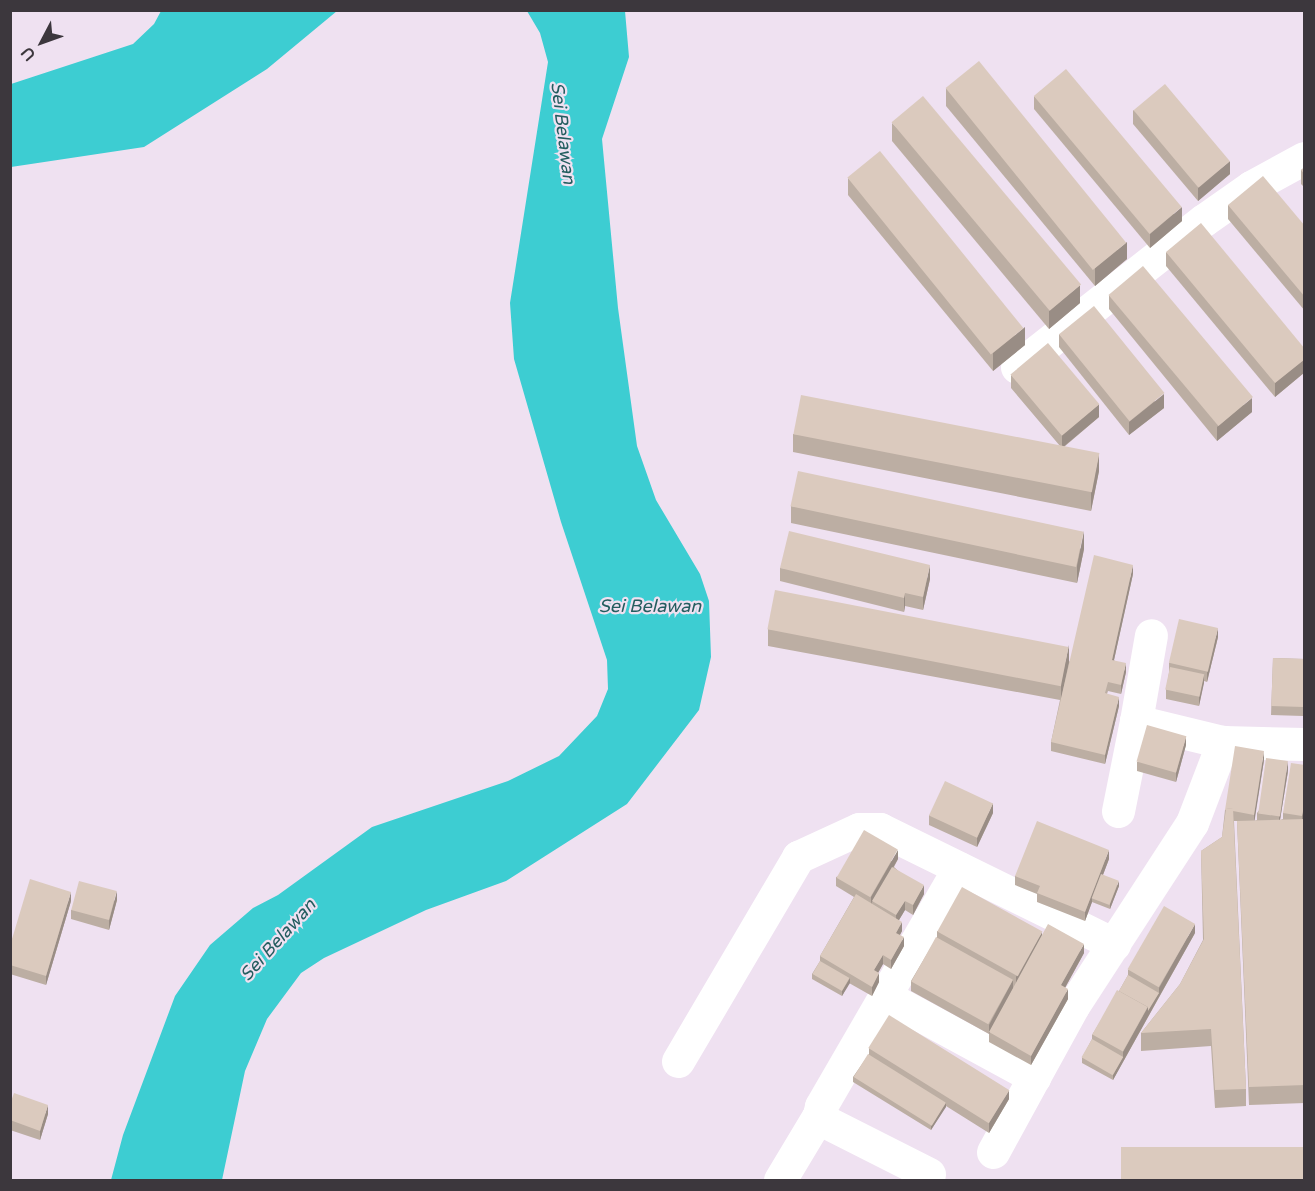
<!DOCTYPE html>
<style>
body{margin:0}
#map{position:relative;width:1315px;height:1191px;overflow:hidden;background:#efe1f1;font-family:"Varela Round",sans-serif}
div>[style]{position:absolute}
.water>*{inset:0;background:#3dcdd2}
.minor>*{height:33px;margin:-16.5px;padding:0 16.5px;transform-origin:16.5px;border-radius:16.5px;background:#fff}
.wall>*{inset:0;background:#bcaea3;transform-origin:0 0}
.shaded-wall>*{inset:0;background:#998d85}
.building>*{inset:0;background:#dbcabe;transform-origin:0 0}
span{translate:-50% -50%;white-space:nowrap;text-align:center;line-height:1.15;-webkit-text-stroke:4.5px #efe1f1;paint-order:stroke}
.water-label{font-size:18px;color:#235d5f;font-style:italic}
.frame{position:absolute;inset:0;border:12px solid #3c373d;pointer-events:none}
.north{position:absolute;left:12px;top:12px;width:60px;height:60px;-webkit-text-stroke:4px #efe1f1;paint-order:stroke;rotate:229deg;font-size:16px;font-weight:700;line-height:24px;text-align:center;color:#3c373d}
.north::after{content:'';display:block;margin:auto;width:21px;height:27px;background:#3c373d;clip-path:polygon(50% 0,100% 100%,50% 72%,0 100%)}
</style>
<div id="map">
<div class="water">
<div style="clip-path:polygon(161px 11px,337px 11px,267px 69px,144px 147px,11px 167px,11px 84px,133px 44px,154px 24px)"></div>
<div style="clip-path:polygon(527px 11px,625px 11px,629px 57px,602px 139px,618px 308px,637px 446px,656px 500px,700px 574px,709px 601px,711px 657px,699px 710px,627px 804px,506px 881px,426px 910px,324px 958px,301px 973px,267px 1019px,245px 1071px,222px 1180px,111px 1180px,123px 1135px,175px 996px,210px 945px,253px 908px,278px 895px,372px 827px,508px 781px,559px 756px,597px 716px,608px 689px,607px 660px,561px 522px,514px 359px,510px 303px,548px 62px,540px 33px)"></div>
</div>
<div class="minor">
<div style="left:1017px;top:367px;width:238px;rotate:-38.2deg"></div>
<div style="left:1204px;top:220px;width:57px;rotate:-35.1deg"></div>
<div style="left:1251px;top:187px;width:60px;rotate:-28.7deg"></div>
<div style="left:1136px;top:721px;width:87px;rotate:-80.1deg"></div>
<div style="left:1118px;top:811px;width:92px;rotate:-78.7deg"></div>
<div style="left:1136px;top:721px;width:89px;rotate:13.6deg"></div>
<div style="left:885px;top:996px;width:170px;rotate:28.5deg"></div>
<div style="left:1034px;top:1077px;width:81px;rotate:-61.2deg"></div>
<div style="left:1073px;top:1006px;width:218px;rotate:-57deg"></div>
<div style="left:1192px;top:823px;width:87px;rotate:-69.1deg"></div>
<div style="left:1223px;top:742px;width:81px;rotate:1.4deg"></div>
<div style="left:678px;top:1061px;width:237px;rotate:-59.5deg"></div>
<div style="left:798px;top:857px;width:67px;rotate:-24.7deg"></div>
<div style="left:859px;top:829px;width:21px"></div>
<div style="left:880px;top:829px;width:261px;rotate:26.2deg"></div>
<div style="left:993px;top:1152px;width:85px;rotate:-61.3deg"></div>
<div style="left:929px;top:1174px;width:118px;rotate:-153.2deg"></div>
<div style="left:824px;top:1121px;width:8px;rotate:-130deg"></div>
<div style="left:819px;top:1115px;width:9px;rotate:-77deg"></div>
<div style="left:821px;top:1106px;width:275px;rotate:-59.9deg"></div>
<div style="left:780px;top:1180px;width:76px;rotate:-59deg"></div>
</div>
<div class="wall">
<div style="clip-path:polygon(946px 88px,1127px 259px,1095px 286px,946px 106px)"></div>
<div style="clip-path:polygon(1034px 96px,1182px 221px,1150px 248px,1034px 109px)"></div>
<div style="clip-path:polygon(1133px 110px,1230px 174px,1198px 201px,1133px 124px)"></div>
<div style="clip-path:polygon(892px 123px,1080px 303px,1049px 329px,892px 141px)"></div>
<div style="clip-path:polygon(1305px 167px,1305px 188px,1301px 184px,1301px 170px)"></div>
<div style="clip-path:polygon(848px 178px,1025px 345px,993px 371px,848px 195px)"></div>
<div style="clip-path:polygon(1228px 205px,1305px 226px,1305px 311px,1228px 219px)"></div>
<div style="clip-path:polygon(1166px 252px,1305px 349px,1305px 372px,1275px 397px,1166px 266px)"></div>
<div style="clip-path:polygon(1109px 295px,1252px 412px,1217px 441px,1109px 309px)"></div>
<div style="clip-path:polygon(1059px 334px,1164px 408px,1129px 435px,1059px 347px)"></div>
<div style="clip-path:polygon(1011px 375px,1099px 417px,1064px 447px,1099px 471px,1091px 511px,793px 452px,793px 434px,1060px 446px,1011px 388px)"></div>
<div style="clip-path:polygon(791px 506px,1084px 549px,1077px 583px,791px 523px)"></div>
<div style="clip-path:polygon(780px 568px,930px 579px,923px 610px,905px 606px,904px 612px,780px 581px)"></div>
<div style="clip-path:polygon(1133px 574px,1114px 660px,1126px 672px,1121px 694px,1108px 691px,1107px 694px,1119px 706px,1105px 764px,1051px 751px,1051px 742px,1060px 700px,768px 646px,768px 629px,1069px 662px)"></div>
<div style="clip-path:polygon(1218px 637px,1207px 682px,1204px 681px,1199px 706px,1166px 699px,1166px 690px,1169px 673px,1169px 663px)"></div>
<div style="left:1273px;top:658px;width:32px;height:57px;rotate:2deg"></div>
<div style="clip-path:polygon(1186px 745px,1176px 782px,1137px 771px,1137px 762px)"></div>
<div style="clip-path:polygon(1264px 760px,1254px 821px,1257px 820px,1257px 813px,1288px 771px,1280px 820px,1283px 819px,1283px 813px,1305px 765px,1305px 810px,1303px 819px,1305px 819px,1305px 1103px,1249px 1105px,1237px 821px,1234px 821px,1246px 1089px,1246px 1106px,1215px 1108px,1211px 1046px,1141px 1051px,1141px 1033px,1180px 984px,1203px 940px,1201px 851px,1222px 837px,1225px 810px)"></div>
<div style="clip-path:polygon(993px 813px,977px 847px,929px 825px,929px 815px)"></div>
<div style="clip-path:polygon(898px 859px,894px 867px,924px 894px,913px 915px,905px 910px,899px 920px,902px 931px,900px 935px,904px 946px,891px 969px,883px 964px,878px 973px,879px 982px,872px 996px,849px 983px,842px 996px,812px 979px,812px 974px,820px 961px,820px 956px,854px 897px,836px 886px,836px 877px)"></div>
<div style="clip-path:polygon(1109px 859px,1103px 875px,1119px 886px,1110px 909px,1092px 902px,1085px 921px,1037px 902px,1037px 894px,1015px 885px,1015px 876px)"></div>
<div style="clip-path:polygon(117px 900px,109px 930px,71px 919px,71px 910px)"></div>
<div style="clip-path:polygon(71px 901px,46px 985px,10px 974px,10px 939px,12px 939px)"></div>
<div style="clip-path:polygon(937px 931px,1042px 936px,1084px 953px,1065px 988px,1068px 999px,1031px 1065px,989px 1042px,989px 1033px,989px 1034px,911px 991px,911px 981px,937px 937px)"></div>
<div style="clip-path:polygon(1195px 933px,1113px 1080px,1082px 1063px,1082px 1058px,1092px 1039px,1092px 1035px,1119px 991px,1128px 975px,1128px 970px)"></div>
<div style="clip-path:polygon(869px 1048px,1009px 1099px,989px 1133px,946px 1106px,931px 1130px,853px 1082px,853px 1077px,869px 1054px)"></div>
<div style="clip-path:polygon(10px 1104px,48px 1114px,40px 1140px,10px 1130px)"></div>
</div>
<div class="shaded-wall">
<div style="clip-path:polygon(1230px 161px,1230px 174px,1198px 201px,1198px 187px)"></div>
<div style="clip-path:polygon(1182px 207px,1182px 221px,1150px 248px,1150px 234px)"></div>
<div style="clip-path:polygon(1127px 242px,1127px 259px,1095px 286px,1095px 268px)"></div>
<div style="clip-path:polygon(1080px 285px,1080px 303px,1049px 329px,1049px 311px)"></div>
<div style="clip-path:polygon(1025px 327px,1025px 345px,993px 371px,993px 353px)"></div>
<div style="clip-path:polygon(1305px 359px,1305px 372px,1275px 397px,1275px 383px)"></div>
<div style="clip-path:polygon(1164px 394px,1164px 408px,1129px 435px,1129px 422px)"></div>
<div style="clip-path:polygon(1252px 398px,1252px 412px,1217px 441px,1217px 427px)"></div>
<div style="clip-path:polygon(1099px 404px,1099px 417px,1062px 448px,1062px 435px)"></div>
<div style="clip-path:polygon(1099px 453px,1099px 471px,1091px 511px,1091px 493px)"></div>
<div style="clip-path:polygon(1084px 531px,1084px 549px,1077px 583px,1077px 566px)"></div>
<div style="clip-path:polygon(930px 565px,930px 579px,923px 610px,923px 597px)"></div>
<div style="clip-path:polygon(1133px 565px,1133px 574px,1112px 669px,1112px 660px)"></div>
<div style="clip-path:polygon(905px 593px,905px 606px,904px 612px,904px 598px)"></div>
<div style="clip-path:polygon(1218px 628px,1218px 637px,1207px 682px,1207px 673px)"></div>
<div style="clip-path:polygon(1069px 645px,1069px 662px,1061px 700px,1061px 682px)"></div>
<div style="clip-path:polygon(1126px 663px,1126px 672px,1121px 694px,1121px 685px)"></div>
<div style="clip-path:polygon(1204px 674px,1204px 683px,1199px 706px,1199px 697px)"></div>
<div style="clip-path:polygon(1119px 697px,1119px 706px,1105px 764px,1105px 755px)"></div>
<div style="clip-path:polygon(1186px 736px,1186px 745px,1176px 782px,1176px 773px)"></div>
<div style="clip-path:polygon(1264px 751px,1264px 760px,1254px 824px,1254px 815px)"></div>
<div style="clip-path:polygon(1288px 761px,1288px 771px,1279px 826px,1279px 817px)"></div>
<div style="clip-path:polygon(1305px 801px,1305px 810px,1302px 825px,1302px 816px)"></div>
<div style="clip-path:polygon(993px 803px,993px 813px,977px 847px,977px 838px)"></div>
<div style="clip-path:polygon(898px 850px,898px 859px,873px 902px,872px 901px,871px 906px,871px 897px)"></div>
<div style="clip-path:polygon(1109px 850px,1109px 859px,1094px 898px,1092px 898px,1092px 902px,1085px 921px,1085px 912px)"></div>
<div style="clip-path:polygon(1119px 881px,1119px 886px,1110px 909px,1110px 904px)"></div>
<div style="clip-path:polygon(924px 885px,924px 894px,913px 915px,913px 905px)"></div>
<div style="clip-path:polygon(117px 891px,117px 900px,109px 930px,109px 921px)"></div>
<div style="clip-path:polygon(71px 892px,71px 901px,46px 985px,46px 976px)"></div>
<div style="clip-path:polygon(905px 901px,905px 910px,896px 925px,896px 915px)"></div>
<div style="clip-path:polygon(902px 922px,902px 931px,896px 942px,896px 933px)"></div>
<div style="clip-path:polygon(1195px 924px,1195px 933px,1159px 997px,1159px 988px)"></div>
<div style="clip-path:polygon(1042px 932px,1042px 941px,1016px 986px,1016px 977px)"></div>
<div style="clip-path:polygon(904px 937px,904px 946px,891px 969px,891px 960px)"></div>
<div style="clip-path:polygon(1084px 944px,1084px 953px,1061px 995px,1061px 985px)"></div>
<div style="clip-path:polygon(883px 955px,883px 964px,874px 980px,874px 970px)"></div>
<div style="clip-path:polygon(879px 973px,879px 982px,872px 996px,872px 987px)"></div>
<div style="clip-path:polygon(850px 978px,850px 983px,842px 996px,842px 991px)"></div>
<div style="clip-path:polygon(1013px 980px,1013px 989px,989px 1034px,989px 1025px)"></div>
<div style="clip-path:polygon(1068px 989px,1068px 999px,1031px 1065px,1031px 1056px)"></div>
<div style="clip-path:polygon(1159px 993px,1159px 997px,1113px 1080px,1113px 1075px,1123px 1057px,1123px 1052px,1148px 1007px)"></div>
<div style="clip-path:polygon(1009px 1090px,1009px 1099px,989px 1133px,989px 1123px)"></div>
<div style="clip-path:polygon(946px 1102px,946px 1107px,931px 1130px,931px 1126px)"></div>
<div style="clip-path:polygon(48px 1105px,48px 1114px,40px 1140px,40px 1131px)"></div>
</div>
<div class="building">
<div style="left:979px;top:61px;width:234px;height:43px;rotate:51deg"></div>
<div style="left:1066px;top:69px;width:180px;height:42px;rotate:50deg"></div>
<div style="left:1165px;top:84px;width:101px;height:41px;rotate:50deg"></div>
<div style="left:923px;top:96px;width:246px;height:41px;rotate:50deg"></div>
<div style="left:880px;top:151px;width:228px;height:42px;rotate:51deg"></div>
<div style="clip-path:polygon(1305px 167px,1305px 175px,1301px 170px)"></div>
<div style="clip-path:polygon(1263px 176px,1305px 226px,1305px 297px,1228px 205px)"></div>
<div style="clip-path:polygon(1201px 223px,1305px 349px,1305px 359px,1275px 383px,1166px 252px)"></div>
<div style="left:1143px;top:266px;width:171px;height:45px;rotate:50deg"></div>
<div style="left:1094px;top:306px;width:112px;height:45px;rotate:51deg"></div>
<div style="left:1048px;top:343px;width:80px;height:49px;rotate:50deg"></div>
<div style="left:801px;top:395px;width:304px;height:40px;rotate:11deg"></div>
<div style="left:798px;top:471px;width:292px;height:36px;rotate:12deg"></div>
<div style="clip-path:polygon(789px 531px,930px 565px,923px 597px,905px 593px,904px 598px,780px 568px)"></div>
<div style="clip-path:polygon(1094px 555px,1133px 565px,1112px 660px,1126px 663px,1121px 685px,1108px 682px,1105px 693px,1119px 697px,1105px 755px,1051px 742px)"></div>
<div style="left:775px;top:590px;width:299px;height:40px;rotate:11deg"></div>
<div style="left:1179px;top:619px;width:40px;height:45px;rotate:13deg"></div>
<div style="left:1273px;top:658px;width:32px;height:48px;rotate:2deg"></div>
<div style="left:1170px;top:667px;width:35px;height:23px;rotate:12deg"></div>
<div style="left:1147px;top:725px;width:41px;height:38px;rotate:16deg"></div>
<div style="clip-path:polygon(1235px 746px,1264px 751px,1254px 815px,1233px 811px,1233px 808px,1226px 809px,1226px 810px,1225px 810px)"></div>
<div style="left:1266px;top:758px;width:22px;height:56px;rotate:8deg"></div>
<div style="clip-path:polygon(1291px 763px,1305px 765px,1305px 801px,1302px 816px,1283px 813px)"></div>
<div style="left:945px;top:781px;width:53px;height:38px;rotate:25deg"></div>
<div style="clip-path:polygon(1233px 808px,1246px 1089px,1215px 1090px,1211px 1029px,1141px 1033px,1180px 984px,1204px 939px,1201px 851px,1222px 837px,1226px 809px)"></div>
<div style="clip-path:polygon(1305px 819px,1305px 1085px,1249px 1087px,1237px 821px)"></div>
<div style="clip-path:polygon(1037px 821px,1109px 850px,1085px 912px,1037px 893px,1040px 886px,1015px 876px)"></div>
<div style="left:864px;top:830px;width:39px;height:55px;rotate:30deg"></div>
<div style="clip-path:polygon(892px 867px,924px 885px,913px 905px,905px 901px,896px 915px,872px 901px)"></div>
<div style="left:1101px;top:874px;width:19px;height:26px;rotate:21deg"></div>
<div style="clip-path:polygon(30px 879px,71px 892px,46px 976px,10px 965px,10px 939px,12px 939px)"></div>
<div style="left:79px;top:881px;width:39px;height:30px;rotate:15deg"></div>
<div style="left:962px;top:887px;width:92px;height:51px;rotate:29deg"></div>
<div style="clip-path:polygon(856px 894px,902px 922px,896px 933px,904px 937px,891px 960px,883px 955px,874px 970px,879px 973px,872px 987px,820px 956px)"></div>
<div style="left:1164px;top:906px;width:36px;height:73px;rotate:30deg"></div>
<div style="clip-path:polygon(1048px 924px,1084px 944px,1061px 985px,1068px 989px,1031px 1056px,989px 1032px)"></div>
<div style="left:936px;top:937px;width:88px;height:51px;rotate:29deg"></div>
<div style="left:820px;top:961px;width:34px;height:15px;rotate:30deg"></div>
<div style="clip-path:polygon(1128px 975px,1159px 993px,1148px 1011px,1148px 1007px,1119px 991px)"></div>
<div style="left:1117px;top:990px;width:35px;height:51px;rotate:29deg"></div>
<div style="left:889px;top:1015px;width:142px;height:39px;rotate:32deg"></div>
<div style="left:1092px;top:1039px;width:36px;height:21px;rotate:30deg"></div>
<div style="left:868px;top:1054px;width:92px;height:27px;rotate:32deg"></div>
<div style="clip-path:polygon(14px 1093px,48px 1105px,40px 1131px,10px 1120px,10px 1104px)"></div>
<div style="left:1305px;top:1147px;width:33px;height:184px;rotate:90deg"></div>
</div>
<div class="water-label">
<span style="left:563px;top:133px;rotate:83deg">Sei Belawan</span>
<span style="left:650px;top:606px">Sei Belawan</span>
<span style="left:278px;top:940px;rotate:-48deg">Sei Belawan</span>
</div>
<div class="frame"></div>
<div class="north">U</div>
</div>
